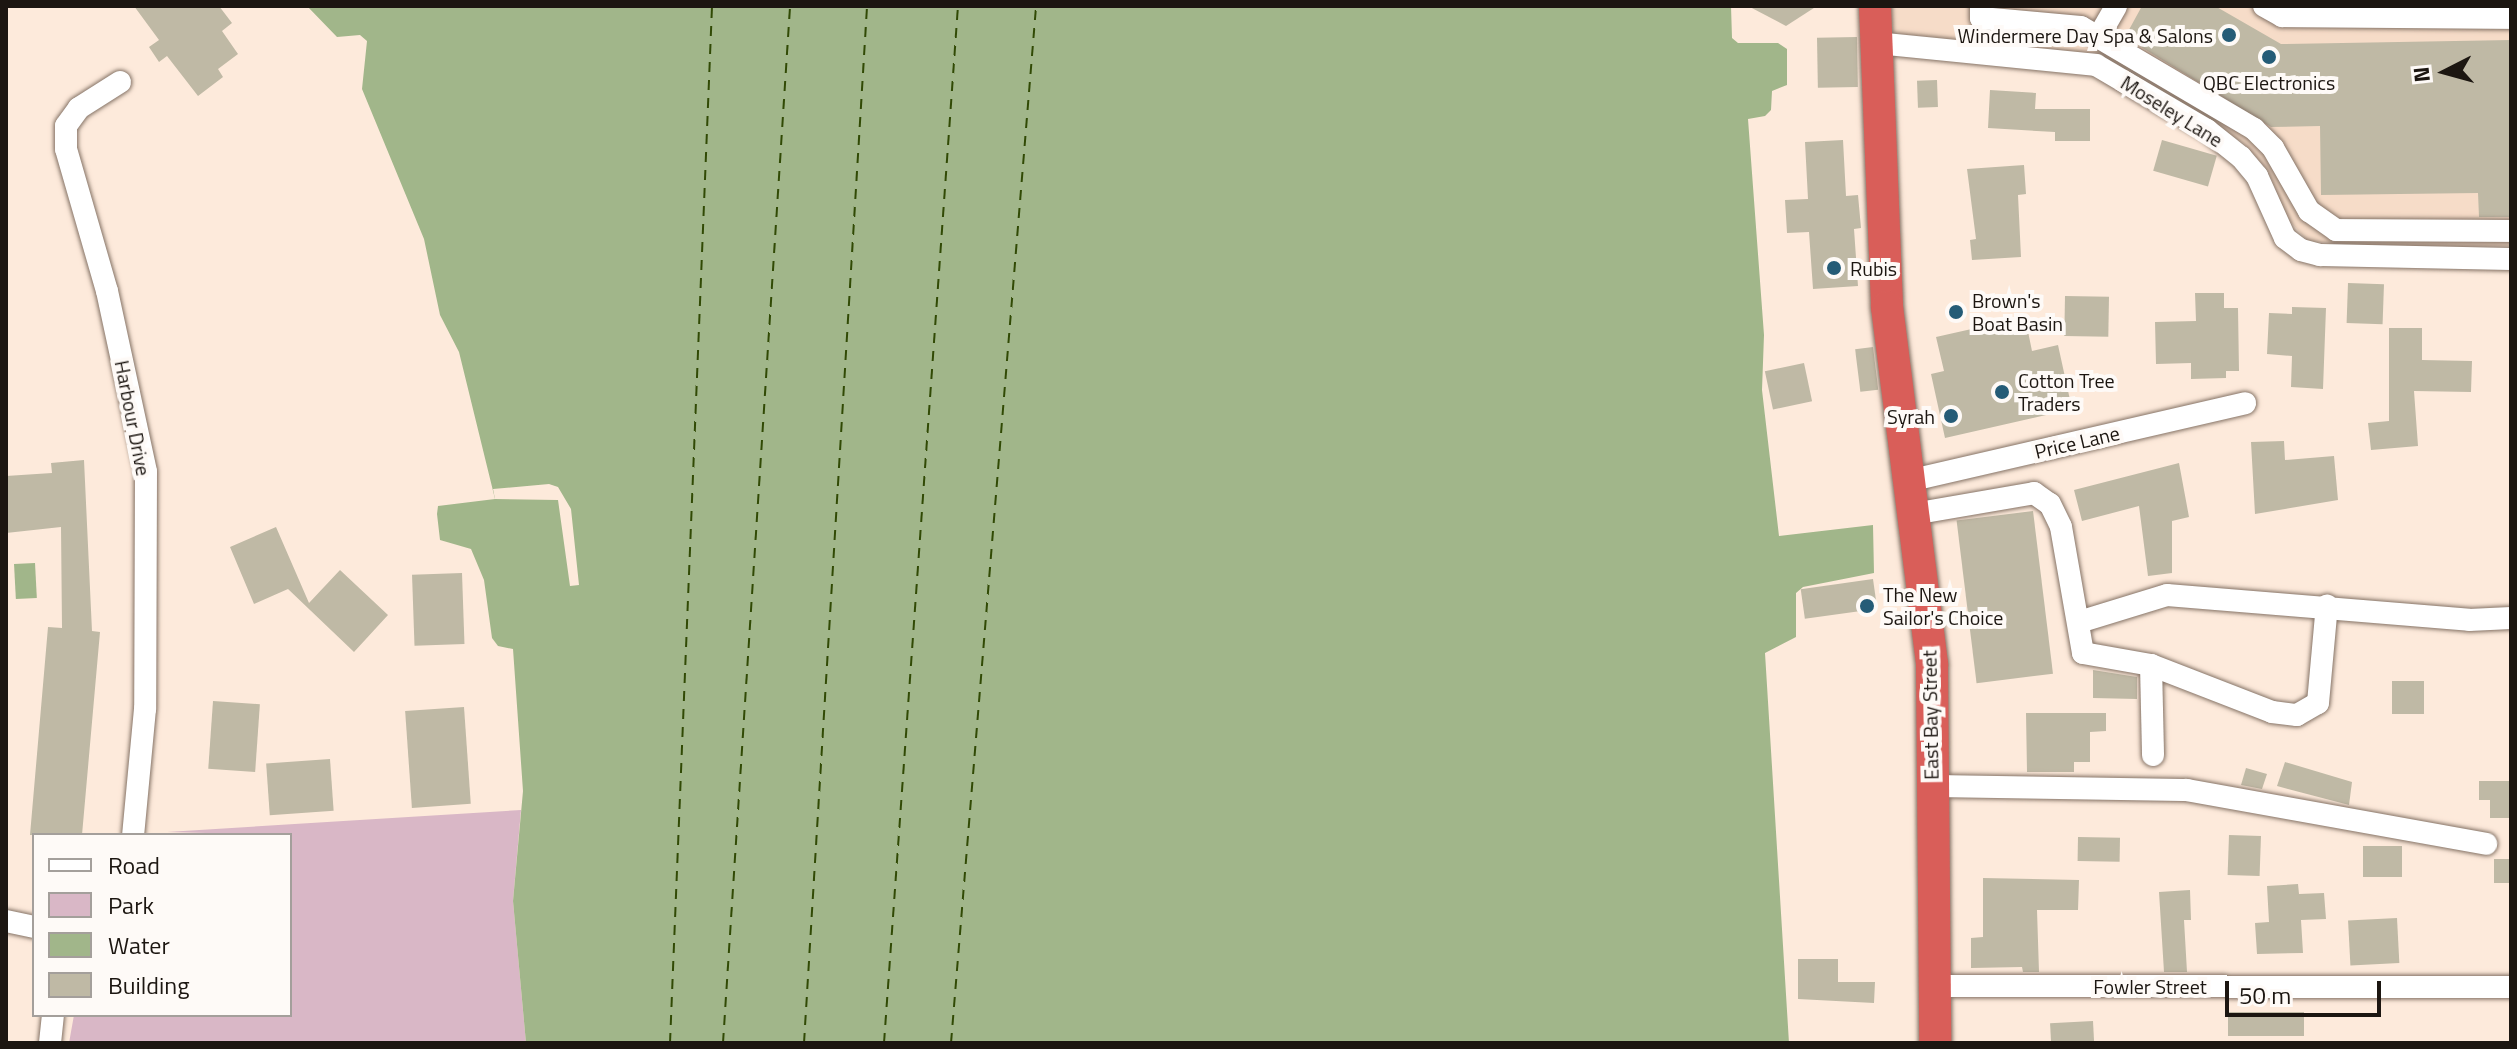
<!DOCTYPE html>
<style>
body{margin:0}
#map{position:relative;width:2517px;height:1049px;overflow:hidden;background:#fdeadb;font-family:"Titillium Web",sans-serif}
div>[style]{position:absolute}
.built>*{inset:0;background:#f6dcc8}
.green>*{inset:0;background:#d9b7c6}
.water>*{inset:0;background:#a1b68a;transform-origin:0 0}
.pier>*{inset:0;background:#fdeadb}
.ferry>*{height:2px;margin-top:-1px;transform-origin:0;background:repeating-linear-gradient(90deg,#314a05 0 10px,transparent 0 18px)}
.building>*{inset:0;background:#bfb9a5;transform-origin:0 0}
.roads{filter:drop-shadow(0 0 2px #857366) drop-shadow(0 0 2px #857366)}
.minor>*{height:22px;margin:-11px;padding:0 11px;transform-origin:11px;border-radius:11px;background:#fff}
.highway>*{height:32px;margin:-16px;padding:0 16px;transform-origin:16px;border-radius:16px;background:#d95e59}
.dots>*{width:22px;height:22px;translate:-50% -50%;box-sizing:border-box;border:4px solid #fefaf7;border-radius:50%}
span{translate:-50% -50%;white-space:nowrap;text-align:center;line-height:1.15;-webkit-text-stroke:8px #fefaf7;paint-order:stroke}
.poi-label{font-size:20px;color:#1c1611}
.right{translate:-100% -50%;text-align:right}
.left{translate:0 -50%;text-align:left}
.street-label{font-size:20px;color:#1c1611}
.frame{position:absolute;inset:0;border:8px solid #1c1611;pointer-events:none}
.legend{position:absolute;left:32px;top:833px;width:260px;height:184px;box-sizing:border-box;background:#fefaf7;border:2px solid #a49f9b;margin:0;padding:10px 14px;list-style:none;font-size:24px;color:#1c1611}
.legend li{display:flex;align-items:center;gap:16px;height:40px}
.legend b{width:40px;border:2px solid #a49f9b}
.north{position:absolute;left:2405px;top:32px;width:80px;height:80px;-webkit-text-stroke:6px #fefaf7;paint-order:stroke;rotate:264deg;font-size:22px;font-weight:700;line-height:32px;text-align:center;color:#1c1611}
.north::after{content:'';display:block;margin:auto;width:28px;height:36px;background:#1c1611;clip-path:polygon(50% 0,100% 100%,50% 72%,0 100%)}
.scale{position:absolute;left:2225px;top:981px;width:156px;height:36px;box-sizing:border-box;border:4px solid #1c1611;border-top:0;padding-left:10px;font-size:24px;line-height:28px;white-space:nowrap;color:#1c1611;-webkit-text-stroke:6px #fefaf7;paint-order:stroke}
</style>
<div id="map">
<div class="built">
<div style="clip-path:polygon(1891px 6px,2511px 6px,2511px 246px,2389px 247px,2308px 241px,2287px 218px,2268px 171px,2244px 143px,2096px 55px,1892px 33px)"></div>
</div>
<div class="green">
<div style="clip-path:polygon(521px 810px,513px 901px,526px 1043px,69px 1043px,74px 1015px,290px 1015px,290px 835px,167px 832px)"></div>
</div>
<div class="water">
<div style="clip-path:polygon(307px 6px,1731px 6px,1732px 38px,1738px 43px,1778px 43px,1787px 49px,1787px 85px,1772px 91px,1771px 110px,1765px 116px,1748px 119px,1764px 335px,1762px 390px,1779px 536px,1873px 525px,1874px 573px,1803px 587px,1796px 593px,1796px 637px,1765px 653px,1789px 1043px,526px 1043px,513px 901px,523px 791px,513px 649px,498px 646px,492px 638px,484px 580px,471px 549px,440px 540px,437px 514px,438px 506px,495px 499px,459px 352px,440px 315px,424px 239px,362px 89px,367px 41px,360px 35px,337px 37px)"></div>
<div style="left:35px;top:563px;width:35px;height:21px;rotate:87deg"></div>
</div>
<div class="pier">
<div style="clip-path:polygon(549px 484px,558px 487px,571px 509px,579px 585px,570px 586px,558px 500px,495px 499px,493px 489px)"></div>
</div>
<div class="ferry">
<div style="left:670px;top:1043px;width:1038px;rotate:-87.68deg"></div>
<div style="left:723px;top:1043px;width:1039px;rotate:-86.3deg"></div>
<div style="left:804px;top:1043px;width:1039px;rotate:-86.52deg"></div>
<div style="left:884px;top:1043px;width:1040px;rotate:-85.92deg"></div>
<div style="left:951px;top:1043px;width:1040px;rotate:-85.31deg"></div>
</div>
<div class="building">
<div style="clip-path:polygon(134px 6px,219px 6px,232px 23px,222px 31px,238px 54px,218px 69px,223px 77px,198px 96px,167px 56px,159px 62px,149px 47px,159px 40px)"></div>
<div style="clip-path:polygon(1748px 6px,1817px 6px,1786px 26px)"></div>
<div style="clip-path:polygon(2142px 6px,2215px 6px,2281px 44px,2511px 40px,2511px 217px,2479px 217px,2478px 193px,2321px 195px,2320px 126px,2271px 127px,2125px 37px)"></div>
<div style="left:1857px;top:37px;width:50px;height:40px;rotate:89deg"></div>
<div style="left:1937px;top:80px;width:27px;height:20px;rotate:88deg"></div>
<div style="clip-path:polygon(1990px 90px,2036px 93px,2035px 109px,2090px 109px,2090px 141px,2055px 141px,2055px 132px,1988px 128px)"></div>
<div style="clip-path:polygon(1843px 140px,1846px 196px,1858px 195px,1861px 228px,1854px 229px,1858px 286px,1813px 289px,1809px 232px,1787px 233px,1785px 200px,1808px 199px,1805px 142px)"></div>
<div style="left:2162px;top:140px;width:57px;height:32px;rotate:16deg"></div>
<div style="clip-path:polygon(2024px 165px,2026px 194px,2018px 195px,2021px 257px,1972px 260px,1970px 240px,1976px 239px,1967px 169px)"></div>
<div style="left:2348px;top:283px;width:36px;height:40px;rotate:2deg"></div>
<div style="clip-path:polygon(2195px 293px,2224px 293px,2224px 308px,2238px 308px,2239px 371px,2226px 371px,2226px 378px,2191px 379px,2191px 363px,2156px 364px,2155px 322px,2196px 321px)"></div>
<div style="left:2065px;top:296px;width:44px;height:40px;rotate:1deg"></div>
<div style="clip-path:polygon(2292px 307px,2326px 308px,2323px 389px,2291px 387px,2292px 356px,2267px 354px,2269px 313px,2292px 314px)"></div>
<div style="clip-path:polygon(2025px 317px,2032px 351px,2058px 345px,2072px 409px,1945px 438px,1931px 374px,1944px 371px,1936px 337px)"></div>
<div style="clip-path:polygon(2389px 328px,2422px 328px,2422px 360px,2472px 361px,2471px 392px,2414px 391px,2418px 446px,2371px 450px,2368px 423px,2389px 421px)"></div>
<div style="left:1873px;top:347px;width:43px;height:18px;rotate:83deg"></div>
<div style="left:1804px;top:363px;width:39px;height:40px;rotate:78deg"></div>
<div style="clip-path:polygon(2284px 441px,2285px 460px,2334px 456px,2338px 500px,2255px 514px,2251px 442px)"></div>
<div style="clip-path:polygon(84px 460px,92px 631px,100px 632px,82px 835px,30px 835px,48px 627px,62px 628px,61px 527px,6px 533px,6px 476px,52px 473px,51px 463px)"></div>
<div style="clip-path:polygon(2179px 463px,2189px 517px,2172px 521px,2172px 573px,2148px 576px,2139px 506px,2082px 521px,2074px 490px)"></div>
<div style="left:2033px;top:511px;width:164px;height:77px;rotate:83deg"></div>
<div style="clip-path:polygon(276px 527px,309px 603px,340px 570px,388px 615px,354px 652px,288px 589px,254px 604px,230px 547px)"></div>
<div style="left:462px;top:573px;width:71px;height:50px;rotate:88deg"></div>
<div style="left:1873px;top:579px;width:30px;height:73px;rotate:82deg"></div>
<div style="clip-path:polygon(2093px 670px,2137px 677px,2137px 699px,2093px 698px)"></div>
<div style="left:2424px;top:681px;width:33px;height:32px;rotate:90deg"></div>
<div style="left:213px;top:701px;width:47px;height:68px;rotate:4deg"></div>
<div style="left:464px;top:707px;width:97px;height:59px;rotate:86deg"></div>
<div style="clip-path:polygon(2026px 713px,2106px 713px,2106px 731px,2090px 732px,2090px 762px,2074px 762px,2074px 772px,2027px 772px)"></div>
<div style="left:330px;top:759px;width:52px;height:64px;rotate:86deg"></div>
<div style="clip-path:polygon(2285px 762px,2352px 782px,2349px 805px,2277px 786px)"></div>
<div style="clip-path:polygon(2246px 768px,2267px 774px,2262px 789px,2241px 785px)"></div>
<div style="clip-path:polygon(2479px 781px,2511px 781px,2510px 818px,2490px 818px,2490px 800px,2479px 800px)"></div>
<div style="left:2229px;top:835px;width:32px;height:40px;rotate:2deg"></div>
<div style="left:2078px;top:837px;width:42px;height:24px;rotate:1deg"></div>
<div style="left:2363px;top:846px;width:39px;height:31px"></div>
<div style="left:2494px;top:859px;width:17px;height:24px"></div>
<div style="clip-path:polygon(1983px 878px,2079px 880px,2078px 910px,2037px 910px,2039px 972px,2023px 972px,2022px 967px,1971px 968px,1971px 938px,1983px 937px)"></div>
<div style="clip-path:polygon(2298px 884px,2299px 894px,2324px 893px,2326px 919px,2301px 920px,2303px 953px,2257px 954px,2255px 923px,2269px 922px,2267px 886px)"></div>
<div style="clip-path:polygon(2190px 890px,2191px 920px,2184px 920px,2187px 972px,2164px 972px,2159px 892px)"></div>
<div style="left:2397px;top:918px;width:45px;height:49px;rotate:87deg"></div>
<div style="clip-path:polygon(1798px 959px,1838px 959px,1838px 982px,1875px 982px,1874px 1003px,1798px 999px)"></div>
<div style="left:2228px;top:1012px;width:76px;height:24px"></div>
<div style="left:2093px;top:1021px;width:22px;height:43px;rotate:87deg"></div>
</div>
<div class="roads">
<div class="minor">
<div style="left:1981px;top:6px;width:12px;rotate:90deg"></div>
<div style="left:1981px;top:18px;width:100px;rotate:5.1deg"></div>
<div style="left:2081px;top:27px;width:201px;rotate:30.5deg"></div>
<div style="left:2254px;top:129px;width:27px;rotate:45deg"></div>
<div style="left:2273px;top:148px;width:73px;rotate:60.3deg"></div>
<div style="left:2309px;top:211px;width:33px;rotate:35deg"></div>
<div style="left:2336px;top:230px;width:175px;rotate:0.3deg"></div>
<div style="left:2264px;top:6px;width:21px;rotate:29deg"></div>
<div style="left:2282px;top:16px;width:229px;rotate:0.5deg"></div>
<div style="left:2099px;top:36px;width:34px;rotate:-60deg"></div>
<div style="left:1876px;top:43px;width:221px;rotate:5.7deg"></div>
<div style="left:2096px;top:65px;width:129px;rotate:30.4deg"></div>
<div style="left:2207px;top:130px;width:43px;rotate:38.5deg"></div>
<div style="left:2241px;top:157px;width:25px;rotate:50deg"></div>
<div style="left:2257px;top:176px;width:68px;rotate:65.7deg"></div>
<div style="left:2285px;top:238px;width:20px;rotate:37deg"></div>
<div style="left:2301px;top:250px;width:20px;rotate:15deg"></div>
<div style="left:2320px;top:255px;width:191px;rotate:1.2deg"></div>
<div style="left:120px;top:82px;width:49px;rotate:147.6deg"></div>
<div style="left:79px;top:108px;width:22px;rotate:126deg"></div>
<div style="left:66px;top:126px;width:23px;rotate:90deg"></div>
<div style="left:66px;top:149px;width:148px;rotate:73.9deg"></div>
<div style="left:107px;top:291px;width:185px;rotate:77.8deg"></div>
<div style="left:146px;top:472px;width:237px;rotate:90.2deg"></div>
<div style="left:145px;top:709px;width:127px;rotate:95.4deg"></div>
<div style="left:1908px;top:481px;width:346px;rotate:-13deg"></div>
<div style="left:1913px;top:514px;width:123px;rotate:-9.8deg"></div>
<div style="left:2034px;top:493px;width:19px;rotate:35deg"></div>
<div style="left:2050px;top:504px;width:25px;rotate:64deg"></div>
<div style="left:2061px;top:527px;width:128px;rotate:80.1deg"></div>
<div style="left:2083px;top:653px;width:69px;rotate:10deg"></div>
<div style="left:2151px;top:665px;width:130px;rotate:21.2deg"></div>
<div style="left:2272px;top:712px;width:25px;rotate:7deg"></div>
<div style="left:2297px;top:715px;width:24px;rotate:-30deg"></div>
<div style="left:2318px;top:703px;width:98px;rotate:-84.8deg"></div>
<div style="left:2079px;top:622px;width:92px;rotate:-17.1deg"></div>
<div style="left:2167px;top:595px;width:303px;rotate:4.7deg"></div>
<div style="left:2469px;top:620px;width:42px;rotate:-2.7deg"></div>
<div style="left:2151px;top:665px;width:90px;rotate:88.7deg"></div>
<div style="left:1931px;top:786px;width:256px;rotate:0.9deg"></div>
<div style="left:2187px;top:790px;width:304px;rotate:10.2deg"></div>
<div style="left:6px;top:921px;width:29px;rotate:12deg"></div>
<div style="left:1933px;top:986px;width:578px;rotate:0.1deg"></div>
<div style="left:50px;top:1043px;width:28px;rotate:-84deg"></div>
</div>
<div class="highway">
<div style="left:1875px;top:6px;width:301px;rotate:87.7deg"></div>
<div style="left:1887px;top:307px;width:360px;rotate:82.8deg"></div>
<div style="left:1932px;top:664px;width:379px;rotate:89.5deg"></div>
</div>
</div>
<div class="dots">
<div style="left:2229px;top:35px;background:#255c77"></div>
<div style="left:2269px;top:57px;background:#255c77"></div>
<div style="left:1834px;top:268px;background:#255c77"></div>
<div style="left:1956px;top:312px;background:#255c77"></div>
<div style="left:2002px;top:392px;background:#255c77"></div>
<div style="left:1951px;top:416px;background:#255c77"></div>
<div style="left:1867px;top:606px;background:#255c77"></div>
</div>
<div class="poi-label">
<span class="right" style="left:2213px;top:35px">Windermere Day Spa &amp; Salons</span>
<span style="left:2269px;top:82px">QBC Electronics</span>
<span class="left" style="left:1850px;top:268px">Rubis</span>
<span class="left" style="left:1972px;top:312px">Brown's<br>Boat Basin</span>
<span class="left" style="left:2018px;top:392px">Cotton Tree<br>Traders</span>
<span class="right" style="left:1935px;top:416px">Syrah</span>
<span class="left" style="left:1883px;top:606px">The New<br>Sailor's Choice</span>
</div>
<div class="street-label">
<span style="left:2172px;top:111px;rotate:32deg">Moseley Lane</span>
<span style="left:133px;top:418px;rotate:79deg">Harbour Drive</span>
<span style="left:2077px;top:442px;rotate:-13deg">Price Lane</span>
<span style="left:1930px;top:715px;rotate:-91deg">East Bay Street</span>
<span style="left:2150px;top:986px">Fowler Street</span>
</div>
<div class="frame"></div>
<ul class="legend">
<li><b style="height:10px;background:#fff"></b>Road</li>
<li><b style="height:22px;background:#d9b7c6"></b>Park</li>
<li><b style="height:22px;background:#a1b68a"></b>Water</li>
<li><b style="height:22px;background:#bfb9a5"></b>Building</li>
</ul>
<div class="north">N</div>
<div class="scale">50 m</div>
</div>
